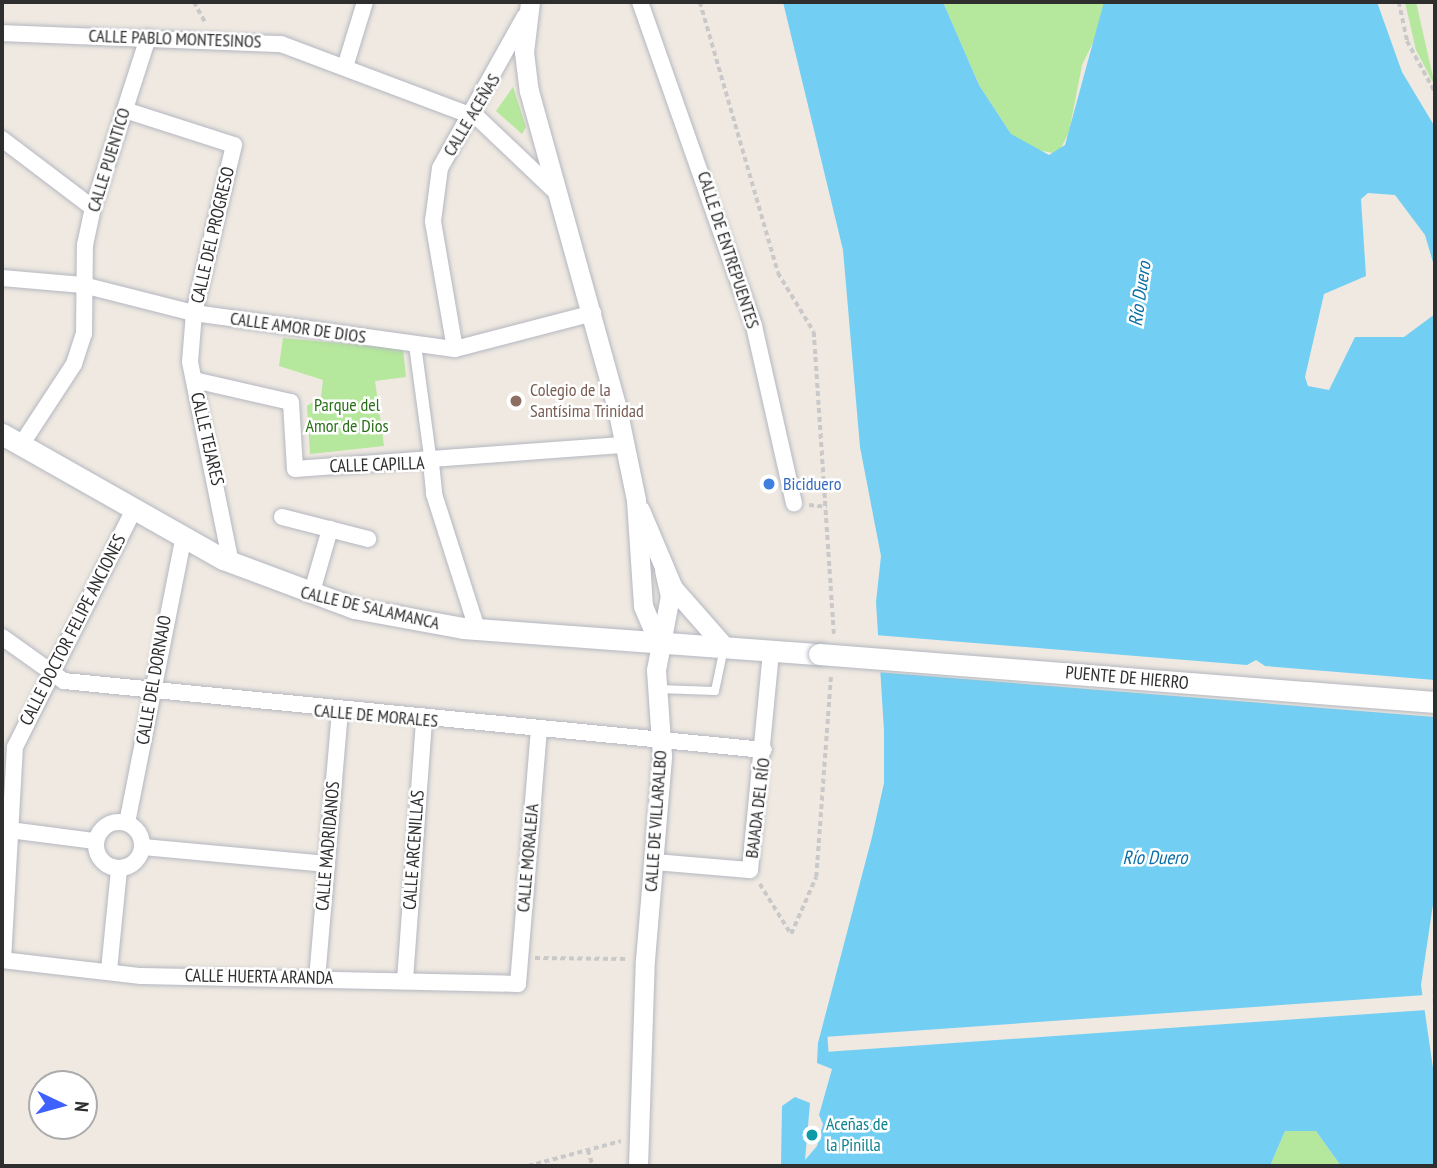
<!DOCTYPE html>
<meta charset="utf-8">
<style>
body{margin:0}
#map{position:relative;width:1437px;height:1168px;overflow:hidden;background:#efe9e1;font-family:"PT Sans Narrow",sans-serif}
div>[style]{position:absolute}
.green>*{inset:0;background:#b5e79c}
.water>*{inset:0;background:#72cff3}
.pier>*{inset:0;background:#efe9e1;transform-origin:0 0}
.path>*{height:3.5px;margin-top:-1.75px;transform-origin:0;background:repeating-linear-gradient(90deg,#c9c9c9 0 5px,transparent 0 8.5px)}
.roads{filter:drop-shadow(0 0 2px #b4b7c1) drop-shadow(0 0 2px #b4b7c1)}
.service>*{height:8px;margin:-4px;padding:0 4px;transform-origin:4px;border-radius:4px;background:#fff}
.pedestrian>*{height:12px;margin:-6px;padding:0 6px;transform-origin:6px;border-radius:6px;background:#fff}
.minor>*{height:16px;margin:-8px;padding:0 8px;transform-origin:8px;border-radius:8px;background:#fff}
.minor>.ring{margin:-8px;padding:0;box-sizing:content-box;background:none;border:16px solid #fff;border-radius:50%}
.tertiary>*{height:19px;margin:-9.5px;padding:0 9.5px;transform-origin:9.5px;border-radius:9.5px;background:#fff}
.secondary>*{height:21px;margin:-10.5px;padding:0 10.5px;transform-origin:10.5px;border-radius:10.5px;background:#fff}
.bridges{filter:drop-shadow(0 0 2px #b4b7c1) drop-shadow(0 0 2px #b4b7c1)}
.secondary-bridge>*{height:21px;margin:-10.5px;padding:0 10.5px;transform-origin:10.5px;border-radius:10.5px;background:#fff}
.dots>*{width:19px;height:19px;translate:-50% -50%;box-sizing:border-box;border:4px solid #fff;border-radius:50%}
span{translate:-50% -50%;white-space:nowrap;text-align:center;line-height:1.15;-webkit-text-stroke:5px #fff;paint-order:stroke}
.street-label{font-size:18px;color:#2e2e2e}
.education-label{font-size:18px;color:#785e54}
.left{translate:0 -50%;text-align:left}
.park-label{font-size:18px;color:#2a7019}
.shop-label{font-size:18px;color:#366cbe}
.culture-label{font-size:18px;color:#0d838f}
.water-label{font-size:19px;color:#096fa6;font-style:italic}
.frame{position:absolute;inset:0;border:4px solid #2e2e2e;pointer-events:none}
.north{position:absolute;left:28px;top:1070px;width:70px;height:70px;box-sizing:border-box;background:#fff;border:2px solid #ababab;border-radius:50%;rotate:95deg;font-size:19px;font-weight:700;line-height:28px;text-align:center;color:#2e2e2e}
.north::after{content:'';display:block;margin:auto;width:24px;height:32px;background:#3e60ff;clip-path:polygon(50% 0,100% 100%,50% 72%,0 100%)}
</style>
<div id="map">
<div class="green">
<div style="clip-path:polygon(943px 2px,1104px 2px,1103px 22px,1082px 65px,1069px 132px,1058px 154px,1032px 149px,1011px 134px,979px 85px)"></div>
<div style="clip-path:polygon(1405px 2px,1416px 2px,1435px 86px,1416px 50px)"></div>
<div style="clip-path:polygon(513px 87px,526px 127px,522px 134px,496px 111px)"></div>
<div style="clip-path:polygon(283px 338px,403px 349px,406px 377px,375px 381px,384px 446px,310px 454px,307px 406px,321px 397px,323px 380px,279px 366px)"></div>
<div style="clip-path:polygon(1285px 1131px,1316px 1131px,1341px 1166px,1270px 1166px)"></div>
</div>
<div class="water">
<div style="clip-path:polygon(783px 2px,943px 2px,979px 85px,1011px 134px,1049px 155px,1065px 145px,1104px 2px,1377px 2px,1402px 72px,1435px 127px,1435px 269px,1425px 235px,1395px 195px,1368px 193px,1361px 199px,1366px 276px,1324px 294px,1305px 377px,1308px 386px,1329px 390px,1355px 337px,1404px 337px,1435px 314px,1435px 891px,1421px 985px,1435px 1082px,1435px 1166px,1341px 1166px,1316px 1131px,1285px 1131px,1270px 1166px,781px 1166px,782px 1106px,795px 1097px,810px 1103px,805px 1160px,817px 1146px,823px 1124px,819px 1115px,832px 1069px,817px 1063px,818px 1043px,872px 837px,884px 783px,884px 731px,876px 602px,881px 556px,860px 447px,843px 250px)"></div>
</div>
<div class="pier">
<div style="clip-path:polygon(875px 635px,1247px 665px,1256px 660px,1265px 666px,1435px 680px,1435px 717px,877px 672px)"></div>
<div style="left:1425px;top:995px;width:15px;height:599px;rotate:86deg"></div>
</div>
<div class="path">
<div style="left:194px;top:2px;width:25px;rotate:61deg"></div>
<div style="left:700px;top:2px;width:282px;rotate:73.9deg"></div>
<div style="left:778px;top:273px;width:69px;rotate:58.6deg"></div>
<div style="left:814px;top:332px;width:304px;rotate:86.2deg"></div>
<div style="left:1399px;top:2px;width:40px;rotate:78deg"></div>
<div style="left:1407px;top:41px;width:58px;rotate:61.2deg"></div>
<div style="left:809px;top:505px;width:18px;rotate:6deg"></div>
<div style="left:760px;top:884px;width:59px;rotate:58.2deg"></div>
<div style="left:791px;top:934px;width:62px;rotate:-66.3deg"></div>
<div style="left:816px;top:877px;width:204px;rotate:-85.8deg"></div>
<div style="left:535px;top:958px;width:90px;rotate:0.6deg"></div>
<div style="left:1435px;top:989px;width:15px;rotate:90deg"></div>
<div style="left:588px;top:1150px;width:17px;rotate:73deg"></div>
<div style="left:528px;top:1166px;width:96px;rotate:-15deg"></div>
</div>
<div class="roads">
<div class="service">
<div style="left:658px;top:689px;width:57px;rotate:2deg"></div>
<div style="left:715px;top:691px;width:44px;rotate:-78.2deg"></div>
</div>
<div class="pedestrian">
<div style="left:415px;top:345px;width:119px;rotate:82.3deg"></div>
</div>
<div class="minor">
<div style="left:640px;top:2px;width:343px;rotate:70.6deg"></div>
<div style="left:754px;top:326px;width:182px;rotate:77.3deg"></div>
<div style="left:2px;top:33px;width:279px;rotate:2.3deg"></div>
<div style="left:281px;top:44px;width:210px;rotate:20.6deg"></div>
<div style="left:478px;top:118px;width:108px;rotate:43.5deg"></div>
<div style="left:345px;top:67px;width:68px;rotate:-72.9deg"></div>
<div style="left:125px;top:110px;width:114px;rotate:17.8deg"></div>
<div style="left:234px;top:145px;width:173px;rotate:103.4deg"></div>
<div style="left:194px;top:313px;width:49px;rotate:94.7deg"></div>
<div style="left:190px;top:362px;width:205px;rotate:78.5deg"></div>
<div style="left:2px;top:139px;width:114px;rotate:37.2deg"></div>
<div style="left:2px;top:278px;width:81px;rotate:4.9deg"></div>
<div style="left:83px;top:285px;width:114px;rotate:14.2deg"></div>
<div style="left:194px;top:313px;width:263px;rotate:7.9deg"></div>
<div style="left:455px;top:349px;width:143px;rotate:-14.6deg"></div>
<div style="left:455px;top:349px;width:130px;rotate:-99.8deg"></div>
<div style="left:433px;top:221px;width:53px;rotate:-82.5deg"></div>
<div style="left:440px;top:168px;width:174px;rotate:-60.8deg"></div>
<div style="left:194px;top:380px;width:99px;rotate:12.8deg"></div>
<div style="left:291px;top:402px;width:67px;rotate:86.6deg"></div>
<div style="left:295px;top:469px;width:331px;rotate:-4.2deg"></div>
<div style="left:21px;top:445px;width:97px;rotate:-56.8deg"></div>
<div style="left:74px;top:364px;width:32px;rotate:-72deg"></div>
<div style="left:84px;top:334px;width:89px;rotate:-89.4deg"></div>
<div style="left:85px;top:245px;width:38px;rotate:-78deg"></div>
<div style="left:93px;top:208px;width:179px;rotate:-72.1deg"></div>
<div style="left:431px;top:463px;width:31px;rotate:84deg"></div>
<div style="left:434px;top:494px;width:142px;rotate:72.3deg"></div>
<div style="left:282px;top:517px;width:89px;rotate:14.3deg"></div>
<div style="left:311px;top:595px;width:69px;rotate:-73.9deg"></div>
<div style="left:2px;top:637px;width:76px;rotate:35.4deg"></div>
<div style="left:64px;top:681px;width:703px;rotate:5.63deg"></div>
<div class="ring" style="left:96px;top:822px;width:30px;height:30px"></div>
<div style="left:127px;top:823px;width:289px;rotate:-78.8deg"></div>
<div style="left:2px;top:829px;width:94px;rotate:7.4deg"></div>
<div style="left:143px;top:847px;width:185px;rotate:5.3deg"></div>
<div style="left:654px;top:862px;width:96px;rotate:4.8deg"></div>
<div style="left:750px;top:870px;width:221px;rotate:-84.5deg"></div>
<div style="left:2px;top:960px;width:140px;rotate:6.6deg"></div>
<div style="left:141px;top:976px;width:377px;rotate:1.2deg"></div>
<div style="left:518px;top:984px;width:254px;rotate:-85.3deg"></div>
<div style="left:3px;top:960px;width:213px;rotate:-86.8deg"></div>
<div style="left:15px;top:747px;width:264px;rotate:-63.4deg"></div>
<div style="left:109px;top:970px;width:101px;rotate:-84.3deg"></div>
<div style="left:317px;top:979px;width:267px;rotate:-85.1deg"></div>
<div style="left:405px;top:980px;width:261px;rotate:-85.8deg"></div>
</div>
<div class="tertiary">
<div style="left:530px;top:2px;width:50px;rotate:96.8deg"></div>
<div style="left:524px;top:52px;width:39px;rotate:83deg"></div>
<div style="left:529px;top:91px;width:329px;rotate:74.5deg"></div>
<div style="left:617px;top:408px;width:94px;rotate:78.3deg"></div>
<div style="left:636px;top:500px;width:106px;rotate:86.2deg"></div>
<div style="left:643px;top:606px;width:38px;rotate:67deg"></div>
<div style="left:640px;top:510px;width:85px;rotate:67.1deg"></div>
<div style="left:673px;top:588px;width:77px;rotate:48.7deg"></div>
<div style="left:638px;top:1166px;width:206px;rotate:-88.1deg"></div>
<div style="left:645px;top:960px;width:205px;rotate:-85.2deg"></div>
<div style="left:662px;top:756px;width:86px;rotate:-94deg"></div>
<div style="left:656px;top:670px;width:75px;rotate:-79.3deg"></div>
<div style="left:670px;top:596px;width:26px;rotate:-103deg"></div>
</div>
<div class="secondary">
<div style="left:2px;top:434px;width:254px;rotate:29.5deg"></div>
<div style="left:223px;top:559px;width:140px;rotate:20.5deg"></div>
<div style="left:354px;top:608px;width:111px;rotate:10.4deg"></div>
<div style="left:463px;top:628px;width:357px;rotate:4.2deg"></div>
</div>
</div>
<div class="bridges">
<div class="secondary-bridge">
<div style="left:819px;top:654px;width:618px;rotate:4.46deg"></div>
</div>
</div>
<div class="dots">
<div style="left:516px;top:401px;background:#8d6e63"></div>
<div style="left:769px;top:484px;background:#3f7fe0"></div>
<div style="left:812px;top:1135px;background:#0f9aa8"></div>
</div>
<div class="street-label">
<span style="left:175px;top:39px;rotate:2deg">CALLE PABLO MONTESINOS</span>
<span style="left:472px;top:115px;rotate:-59deg">CALLE ACEÑAS</span>
<span style="left:109px;top:160px;rotate:-73deg">CALLE PUENTICO</span>
<span style="left:213px;top:235px;rotate:-77deg">CALLE DEL PROGRESO</span>
<span style="left:728px;top:250px;rotate:72deg">CALLE DE ENTREPUENTES</span>
<span style="left:298px;top:328px;rotate:8deg">CALLE AMOR DE DIOS</span>
<span style="left:207px;top:439px;rotate:77deg">CALLE TEJARES</span>
<span style="left:377px;top:465px;rotate:-2deg">CALLE CAPILLA</span>
<span style="left:370px;top:608px;rotate:13deg">CALLE DE SALAMANCA</span>
<span style="left:73px;top:630px;rotate:-63deg">CALLE DOCTOR FELIPE ANCIONES</span>
<span style="left:1127px;top:678px;rotate:5deg">PUENTE DE HIERRO</span>
<span style="left:154px;top:680px;rotate:-80deg">CALLE DEL DORNAJO</span>
<span style="left:376px;top:716px;rotate:5deg">CALLE DE MORALES</span>
<span style="left:758px;top:808px;rotate:-83deg">BAJADA DEL RÍO</span>
<span style="left:656px;top:821px;rotate:-86deg">CALLE DE VILLARALBO</span>
<span style="left:328px;top:846px;rotate:-85deg">CALLE MADRIDANOS</span>
<span style="left:414px;top:850px;rotate:-86deg">CALLE ARCENILLAS</span>
<span style="left:528px;top:858px;rotate:-85deg">CALLE MORALEJA</span>
<span style="left:259px;top:977px;rotate:1deg">CALLE HUERTA ARANDA</span>
</div>
<div class="education-label">
<span class="left" style="left:530px;top:401px">Colegio de la<br>Santísima Trinidad</span>
</div>
<div class="park-label">
<span style="left:347px;top:416px">Parque del<br>Amor de Dios</span>
</div>
<div class="shop-label">
<span class="left" style="left:783px;top:484px">Biciduero</span>
</div>
<div class="culture-label">
<span class="left" style="left:826px;top:1135px">Aceñas de<br>la Pinilla</span>
</div>
<div class="water-label">
<span style="left:1140px;top:294px;rotate:-82deg">Río Duero</span>
<span style="left:1155px;top:858px">Río Duero</span>
</div>
<div class="frame"></div>
<div class="north">N</div>
</div>
